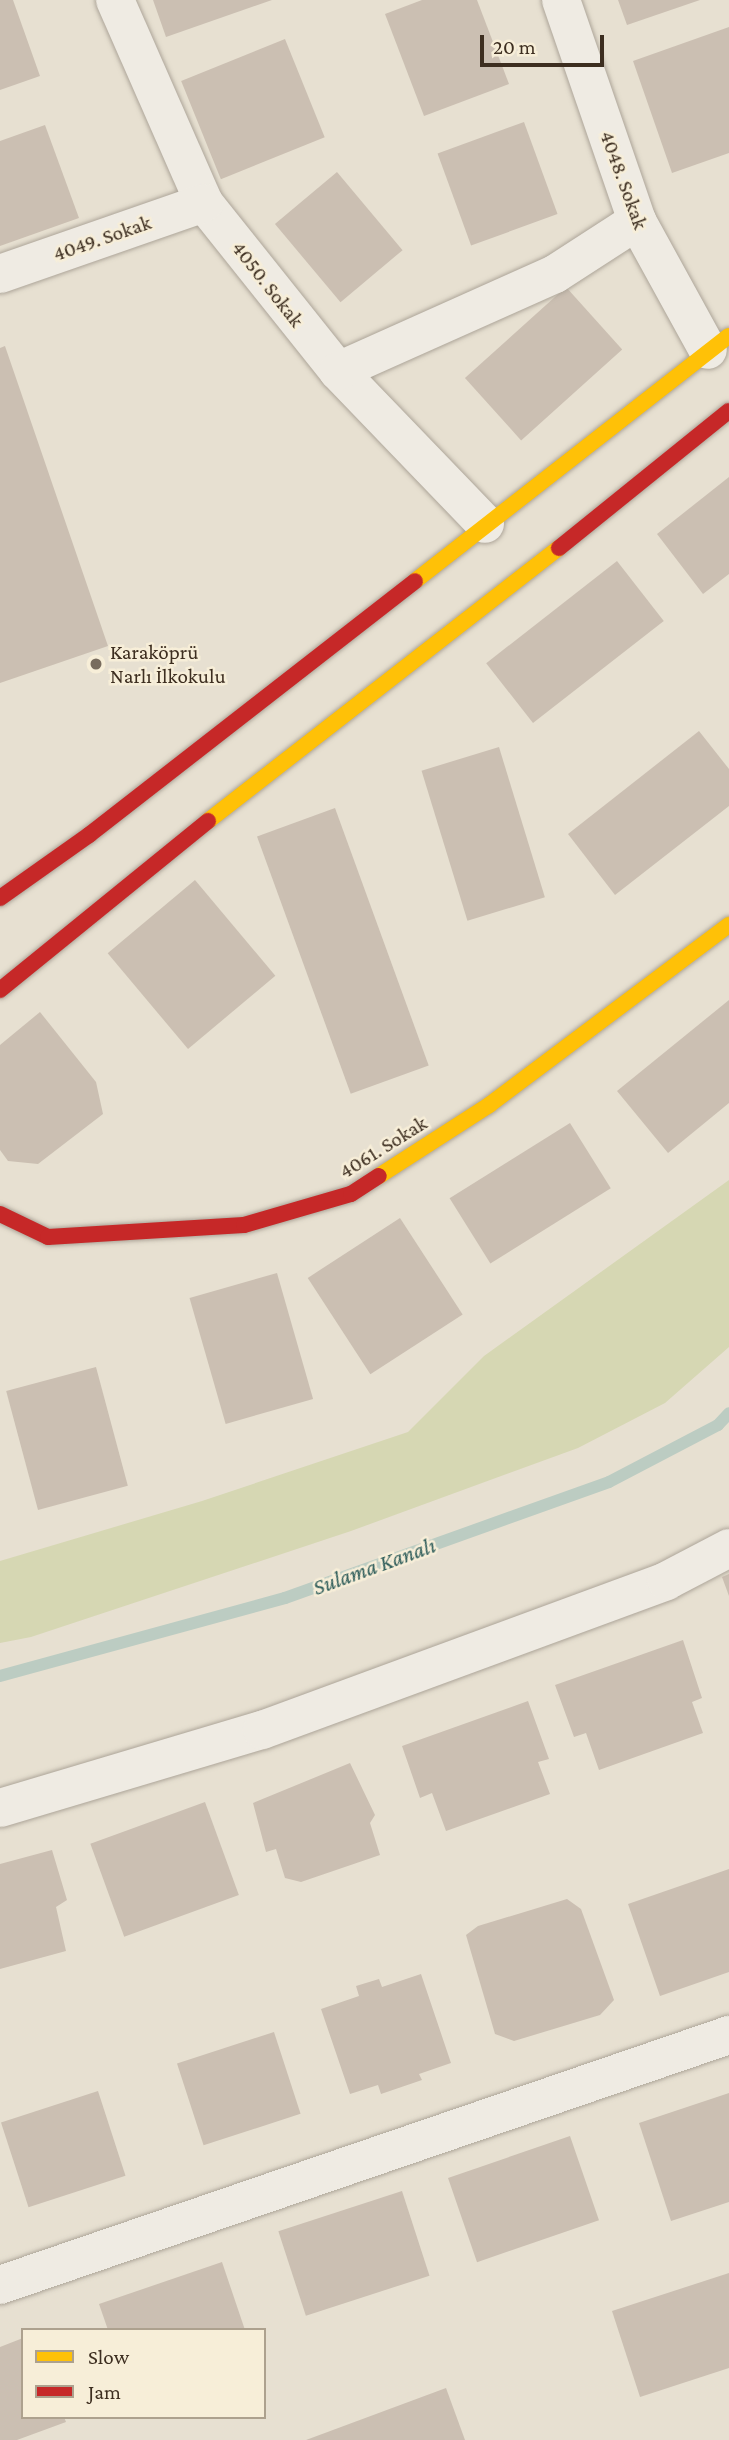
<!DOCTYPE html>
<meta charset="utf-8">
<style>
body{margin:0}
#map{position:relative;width:729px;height:2440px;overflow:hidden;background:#e7e0d1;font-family:"Crimson Pro",serif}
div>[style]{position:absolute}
.green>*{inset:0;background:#d6d7b3}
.stream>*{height:12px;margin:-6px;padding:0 6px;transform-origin:6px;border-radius:6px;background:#bcccc2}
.building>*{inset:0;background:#cbbfb2;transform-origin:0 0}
.roads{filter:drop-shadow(0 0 2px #ada599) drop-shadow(0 0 2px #ada599)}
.street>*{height:38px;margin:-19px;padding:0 19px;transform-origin:19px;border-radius:19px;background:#efebe3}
.slow>*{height:16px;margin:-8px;padding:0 8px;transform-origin:8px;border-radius:8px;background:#ffc107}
.jam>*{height:16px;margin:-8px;padding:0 8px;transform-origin:8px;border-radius:8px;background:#c62828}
.dots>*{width:19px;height:19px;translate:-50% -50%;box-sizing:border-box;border:4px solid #f7eed8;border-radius:50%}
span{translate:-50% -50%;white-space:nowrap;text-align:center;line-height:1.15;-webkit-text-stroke:5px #f7eed8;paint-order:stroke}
.street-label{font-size:21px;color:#3d2e20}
.poi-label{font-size:21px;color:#3d2e20}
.left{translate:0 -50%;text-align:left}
.water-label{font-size:23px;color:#2f5d5a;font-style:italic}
.legend{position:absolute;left:21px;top:2328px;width:245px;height:91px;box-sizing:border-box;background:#f7eed8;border:2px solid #ada18e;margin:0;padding:9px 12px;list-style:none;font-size:21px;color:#3d2e20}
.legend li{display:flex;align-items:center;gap:14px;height:35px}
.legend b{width:35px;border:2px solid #ada18e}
.scale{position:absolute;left:480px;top:35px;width:124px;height:32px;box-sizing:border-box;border:4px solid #3d2e20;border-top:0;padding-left:9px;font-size:21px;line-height:24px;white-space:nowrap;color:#3d2e20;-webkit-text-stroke:5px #f7eed8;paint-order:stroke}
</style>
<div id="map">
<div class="green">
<div style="clip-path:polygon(729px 1180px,729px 1347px,665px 1403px,578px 1448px,351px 1531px,31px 1637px,0 1643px,0 1561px,202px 1501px,408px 1432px,484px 1356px)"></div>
</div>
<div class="stream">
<div style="left:0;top:1676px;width:295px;rotate:-15.3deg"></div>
<div style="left:285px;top:1598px;width:344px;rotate:-19.7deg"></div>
<div style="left:609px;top:1482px;width:123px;rotate:-27.6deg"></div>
<div style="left:718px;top:1425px;width:16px;rotate:-47deg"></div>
</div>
<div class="building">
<div style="clip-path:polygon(0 0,13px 0,40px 76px,0 90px)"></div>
<div style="clip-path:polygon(153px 0,272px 0,166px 37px)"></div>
<div style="clip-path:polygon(422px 0,477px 0,509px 84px,424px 116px,385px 14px)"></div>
<div style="clip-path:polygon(618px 0,700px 0,627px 25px)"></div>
<div style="clip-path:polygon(729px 27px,729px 153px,672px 173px,633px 61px)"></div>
<div style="left:285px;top:39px;width:106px;height:112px;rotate:68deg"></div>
<div style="left:524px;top:122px;width:98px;height:92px;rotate:70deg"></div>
<div style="clip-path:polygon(45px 125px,79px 218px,0 246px,0 141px)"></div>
<div style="left:337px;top:172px;width:102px;height:81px;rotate:50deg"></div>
<div style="left:566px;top:287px;width:84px;height:136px;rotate:48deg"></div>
<div style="clip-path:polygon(5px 346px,108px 646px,0 683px,0 348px)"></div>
<div style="clip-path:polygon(729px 477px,729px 574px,703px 594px,657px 534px)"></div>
<div style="left:617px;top:561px;width:76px;height:166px;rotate:52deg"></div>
<div style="clip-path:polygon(699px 731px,729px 769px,729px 806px,615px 895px,568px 834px)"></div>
<div style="left:499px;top:747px;width:157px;height:81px;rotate:73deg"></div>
<div style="left:335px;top:808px;width:274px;height:83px;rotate:70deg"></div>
<div style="left:195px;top:880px;width:125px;height:114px;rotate:50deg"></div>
<div style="clip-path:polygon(729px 1000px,729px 1103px,668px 1153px,617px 1091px)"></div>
<div style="clip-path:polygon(40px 1012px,96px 1082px,103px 1114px,38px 1164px,8px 1161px,0 1150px,0 1045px)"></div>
<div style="left:570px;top:1123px;width:77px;height:142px;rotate:58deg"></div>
<div style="left:400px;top:1218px;width:115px;height:110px;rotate:57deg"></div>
<div style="left:277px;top:1273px;width:131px;height:91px;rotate:74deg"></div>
<div style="left:96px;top:1367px;width:123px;height:93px;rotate:75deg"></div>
<div style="clip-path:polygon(729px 1574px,729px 1596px,722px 1577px)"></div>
<div style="clip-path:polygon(683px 1640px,702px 1698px,692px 1702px,703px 1733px,599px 1770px,586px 1733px,574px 1737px,555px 1685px)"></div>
<div style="clip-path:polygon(528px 1701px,549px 1759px,538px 1762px,550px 1794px,446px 1831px,432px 1793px,420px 1798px,402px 1746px)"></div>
<div style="clip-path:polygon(350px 1763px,375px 1815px,370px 1823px,380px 1855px,301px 1882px,285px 1878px,276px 1849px,266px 1852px,253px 1803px)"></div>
<div style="left:205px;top:1802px;width:99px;height:122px;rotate:70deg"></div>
<div style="clip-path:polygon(52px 1850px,67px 1900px,56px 1907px,66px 1951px,0 1969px,0 1864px)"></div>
<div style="clip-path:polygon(729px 1869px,729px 1972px,660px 1996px,628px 1904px)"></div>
<div style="clip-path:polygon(567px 1899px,581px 1909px,614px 2000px,600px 2015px,514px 2041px,495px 2034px,466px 1935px,478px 1926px)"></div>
<div style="clip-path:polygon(421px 1974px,451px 2063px,419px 2074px,422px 2080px,381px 2094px,378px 2085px,350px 2094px,321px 2009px,359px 1996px,356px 1986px,379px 1979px,382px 1987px)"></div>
<div style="left:274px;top:2032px;width:86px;height:102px;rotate:72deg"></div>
<div style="left:98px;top:2091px;width:89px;height:102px;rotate:72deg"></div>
<div style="clip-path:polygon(729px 2093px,729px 2202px,671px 2221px,639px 2123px)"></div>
<div style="left:570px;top:2136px;width:89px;height:129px;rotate:71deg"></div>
<div style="left:402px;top:2191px;width:89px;height:130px;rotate:72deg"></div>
<div style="clip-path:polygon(222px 2262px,245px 2330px,108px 2330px,99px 2304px)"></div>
<div style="clip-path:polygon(729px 2273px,729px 2368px,640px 2397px,612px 2311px)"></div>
<div style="clip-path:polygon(23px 2338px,23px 2417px,64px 2417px,66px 2422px,17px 2440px,0 2440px,0 2347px)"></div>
<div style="clip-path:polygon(446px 2388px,465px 2440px,306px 2440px)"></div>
</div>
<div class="roads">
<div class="street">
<div style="left:115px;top:0;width:222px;rotate:66.3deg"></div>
<div style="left:204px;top:203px;width:215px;rotate:51.4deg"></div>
<div style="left:338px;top:371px;width:212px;rotate:46.1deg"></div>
<div style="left:561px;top:0;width:234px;rotate:71deg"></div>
<div style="left:637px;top:221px;width:147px;rotate:61.2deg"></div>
<div style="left:0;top:274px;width:216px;rotate:-19.2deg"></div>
<div style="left:338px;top:371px;width:238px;rotate:-24.1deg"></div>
<div style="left:555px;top:274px;width:98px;rotate:-32.9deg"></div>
<div style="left:0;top:1808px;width:273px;rotate:-16.6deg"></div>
<div style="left:262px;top:1730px;width:431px;rotate:-20.2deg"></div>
<div style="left:666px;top:1581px;width:71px;rotate:-27.6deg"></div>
<div style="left:0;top:2285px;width:771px;rotate:-18.93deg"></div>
</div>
<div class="slow">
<div style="left:415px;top:581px;width:398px;rotate:-38deg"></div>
<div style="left:208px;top:821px;width:445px;rotate:-37.9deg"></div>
<div style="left:379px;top:1176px;width:131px;rotate:-32.8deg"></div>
<div style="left:489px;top:1105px;width:300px;rotate:-36.9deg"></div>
</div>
<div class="jam">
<div style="left:559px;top:548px;width:218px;rotate:-38.9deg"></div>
<div style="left:0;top:898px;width:109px;rotate:-35.3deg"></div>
<div style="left:89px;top:835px;width:413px;rotate:-37.9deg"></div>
<div style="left:0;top:990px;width:268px;rotate:-39.1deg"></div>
<div style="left:0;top:1214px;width:53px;rotate:25.6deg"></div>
<div style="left:48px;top:1237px;width:196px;rotate:-3.5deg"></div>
<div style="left:244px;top:1225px;width:111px;rotate:-16.2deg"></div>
<div style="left:351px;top:1194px;width:33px;rotate:-33deg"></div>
</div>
</div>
<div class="dots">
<div style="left:96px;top:664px;background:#786c5e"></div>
</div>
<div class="street-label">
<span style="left:624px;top:180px;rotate:70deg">4048. Sokak</span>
<span style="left:102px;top:238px;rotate:-19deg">4049. Sokak</span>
<span style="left:268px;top:284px;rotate:52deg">4050. Sokak</span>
<span style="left:383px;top:1147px;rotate:-32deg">4061. Sokak</span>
</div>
<div class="poi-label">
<span class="left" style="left:110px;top:664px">Karaköprü<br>Narlı İlkokulu</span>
</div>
<div class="water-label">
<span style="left:374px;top:1566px;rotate:-20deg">Sulama Kanalı</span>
</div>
<ul class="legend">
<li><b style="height:9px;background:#ffc107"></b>Slow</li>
<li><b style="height:9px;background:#c62828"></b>Jam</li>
</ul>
<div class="scale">20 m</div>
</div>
